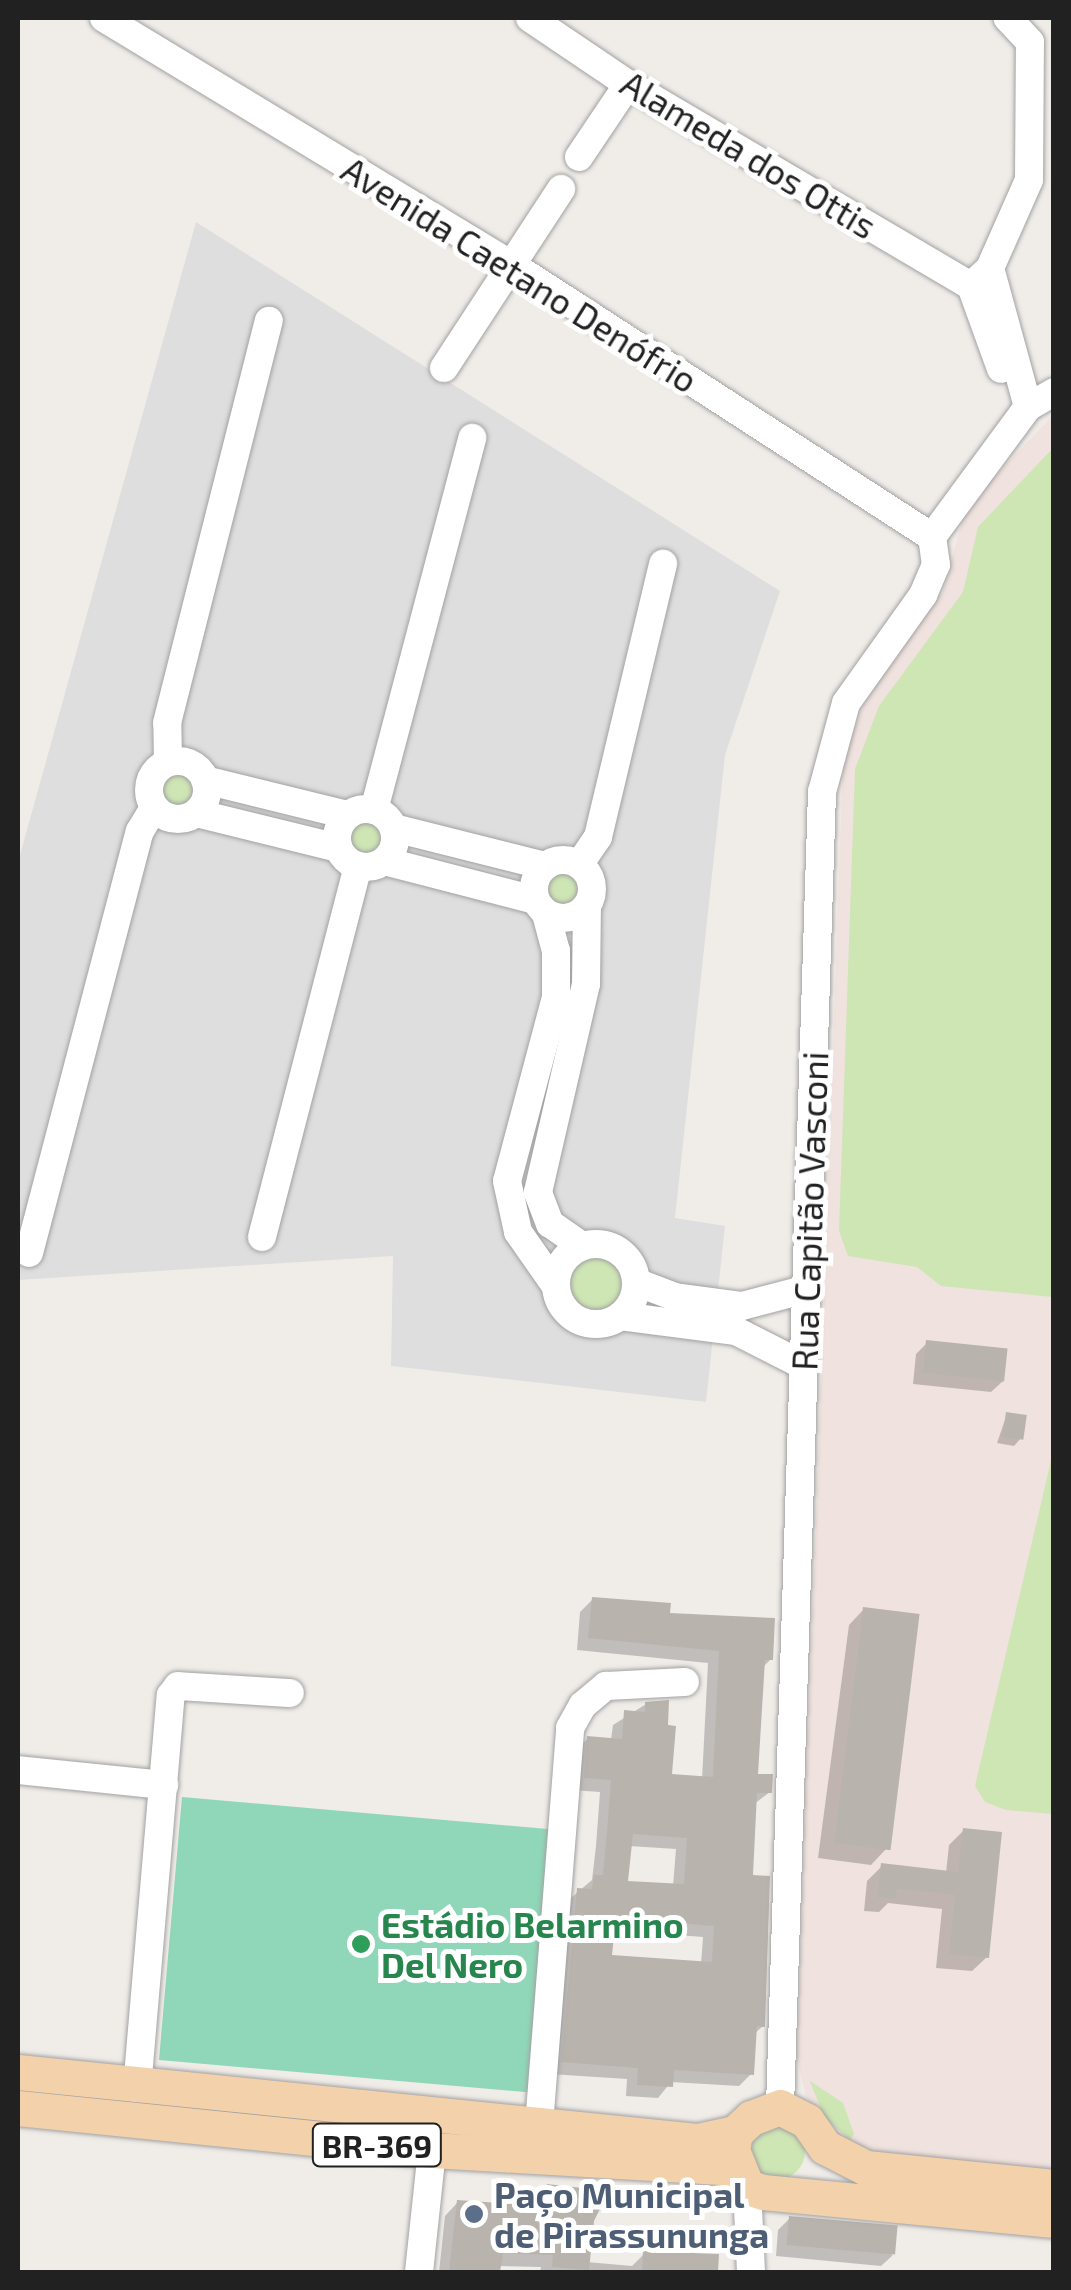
<!DOCTYPE html>
<meta charset="utf-8">
<style>
body{margin:0}
#map{position:relative;width:1071px;height:2290px;overflow:hidden;background:#f0ede9;font-family:"Exo 2",sans-serif}
div>[style]{position:absolute}
.residential>*{inset:0;background:#dfdede}
.military>*{inset:0;background:#f0e2de}
.grass>*{inset:0;background:#cee5b4}
.round{border-radius:50%}
.pitch>*{inset:0;background:#8fd7b8;transform-origin:0 0}
.shadow>*{inset:0;background:#0003}
.building>*{inset:0;background:#b9b3ae;transform-origin:0 0}
.roads{filter:drop-shadow(0 0 2px #a2a2a2) drop-shadow(0 0 2px #a2a2a2)}
.minor>*{height:28px;margin:-14px;padding:0 14px;transform-origin:14px;border-radius:14px;background:#fff}
.minor>.ring{margin:-14px;padding:0;box-sizing:content-box;background:none;border:28px solid #fff;border-radius:50%}
.major>*{height:35px;margin:-17.5px;padding:0 17.5px;transform-origin:17.5px;border-radius:17.5px;background:#f3d1ab}
.dots>*{width:28px;height:28px;translate:-50% -50%;box-sizing:border-box;border:5px solid #fff;border-radius:50%}
span{translate:-50% -50%;white-space:nowrap;text-align:center;line-height:1.15;-webkit-text-stroke:10px #fff;paint-order:stroke}
.shield-label span{padding:2px 8px;background:#fff;border:2px solid;border-radius:8px;-webkit-text-stroke-width:0}
.shield-label{font-size:32px;color:#212121;font-weight:700}
.street-label{font-size:35px;color:#212121}
.leisure-label{font-size:35px;color:#27864d;font-weight:700}
.left{translate:0 -50%;text-align:left}
.service-label{font-size:35px;color:#4e5e75;font-weight:700}
.frame{position:absolute;inset:0;border:20px solid #212121;pointer-events:none}
</style>
<div id="map">
<div class="residential">
<div style="clip-path:polygon(196px 222px,780px 591px,725px 755px,675px 1218px,725px 1226px,706px 1402px,391px 1366px,393px 1256px,18px 1280px,18px 862px)"></div>
</div>
<div class="military">
<div style="clip-path:polygon(1053px 415px,1053px 2174px,879px 2158px,830px 2131px,806px 2097px,797px 2059px,843px 764px,868px 690px,943px 592px,966px 507px)"></div>
</div>
<div class="grass">
<div style="clip-path:polygon(1053px 448px,1053px 1297px,941px 1286px,917px 1267px,848px 1256px,839px 1231px,855px 769px,879px 706px,963px 592px,978px 527px)"></div>
<div class="round" style="left:158px;top:771px;width:38px;height:38px"></div>
<div class="round" style="left:348px;top:820px;width:36px;height:36px"></div>
<div class="round" style="left:545px;top:871px;width:36px;height:36px"></div>
<div class="round" style="left:568px;top:1256px;width:56px;height:56px"></div>
<div style="clip-path:polygon(1053px 1452px,1053px 1814px,1006px 1810px,985px 1802px,975px 1786px)"></div>
<div style="clip-path:polygon(810px 2081px,843px 2103px,854px 2134px,850px 2140px,824px 2117px)"></div>
<div class="round" style="left:751px;top:2125px;width:54px;height:54px"></div>
</div>
<div class="pitch">
<div style="left:182px;top:1797px;width:381px;height:264px;rotate:5deg"></div>
</div>
<div class="shadow">
<div style="clip-path:polygon(927px 1343px,1003px 1381px,991px 1392px,913px 1384px,916px 1354px)"></div>
<div style="clip-path:polygon(1007px 1414px,1021px 1438px,1014px 1446px,997px 1443px)"></div>
<div style="clip-path:polygon(evenodd,593px 1599px,667px 1616px,771px 1659px,762px 1668px,756px 1776px,770px 1792px,754px 1804px,751px 1877px,763px 2026px,754px 2034px,751px 2074px,739px 2086px,671px 2082px,658px 2098px,626px 2096px,627px 2079px,550px 2074px,565px 1903px,592px 1880px,596px 1846px,600px 1792px,572px 1790px,576px 1751px,588px 1738px,611px 1740px,613px 1725px,646px 1704px,669px 1776px,702px 1779px,708px 1663px,577px 1650px,580px 1612px,593px 1599px,629px 1846px,676px 1849px,673px 1886px,625px 1884px,629px 1846px,593px 1599px,612px 1930px,703px 1937px,701px 1964px,610px 1957px,612px 1930px)"></div>
<div style="clip-path:polygon(864px 1609px,886px 1849px,871px 1865px,818px 1858px,849px 1625px)"></div>
<div style="clip-path:polygon(964px 1830px,987px 1957px,972px 1971px,936px 1968px,942px 1909px,888px 1903px,879px 1912px,864px 1911px,867px 1881px,882px 1866px,946px 1873px,949px 1845px)"></div>
<div style="clip-path:polygon(548px 2187px,592px 2220px,587px 2262px,632px 2266px,644px 2254px,716px 2257px,715px 2272px,540px 2272px,541px 2267px,498px 2266px,497px 2272px,439px 2272px,445px 2216px,458px 2202px,533px 2208px)"></div>
<div style="clip-path:polygon(790px 2218px,893px 2255px,881px 2266px,776px 2256px,778px 2230px)"></div>
</div>
<div class="building">
<div style="left:926px;top:1340px;width:82px;height:33px;rotate:6deg"></div>
<div style="left:1006px;top:1412px;width:21px;height:25px;rotate:8deg"></div>
<div style="clip-path:polygon(evenodd,592px 1597px,671px 1603px,670px 1613px,775px 1618px,773px 1660px,765px 1660px,758px 1774px,773px 1774px,772px 1793px,757px 1793px,753px 1875px,770px 1876px,765px 2027px,757px 2026px,754px 2075px,674px 2070px,673px 2087px,637px 2085px,638px 2068px,561px 2062px,577px 1888px,592px 1889px,594px 1875px,603px 1875px,607px 1832px,611px 1780px,584px 1778px,587px 1736px,622px 1739px,624px 1710px,645px 1712px,645px 1702px,669px 1700px,668px 1725px,676px 1726px,672px 1774px,713px 1777px,719px 1651px,588px 1638px,592px 1597px,633px 1834px,687px 1838px,684px 1884px,628px 1881px,633px 1834px,592px 1597px,616px 1918px,714px 1926px,712px 1962px,612px 1955px,616px 1918px)"></div>
<div style="left:863px;top:1607px;width:57px;height:238px;rotate:7deg"></div>
<div style="clip-path:polygon(963px 1828px,1002px 1832px,989px 1958px,949px 1954px,955px 1895px,897px 1889px,896px 1899px,877px 1897px,881px 1863px,958px 1872px)"></div>
<div style="clip-path:polygon(547px 2184px,609px 2191px,594px 2221px,589px 2270px,552px 2267px,553px 2255px,503px 2253px,500px 2272px,449px 2272px,457px 2200px,544px 2206px)"></div>
<div style="left:789px;top:2216px;width:109px;height:29px;rotate:5deg"></div>
<div style="clip-path:polygon(643px 2251px,719px 2254px,718px 2272px,642px 2272px)"></div>
</div>
<div class="roads">
<div class="minor">
<div style="left:104px;top:18px;width:477px;rotate:31.2deg"></div>
<div style="left:512px;top:265px;width:500px;rotate:32.93deg"></div>
<div style="left:530px;top:18px;width:118px;rotate:34deg"></div>
<div style="left:628px;top:84px;width:398px;rotate:30.5deg"></div>
<div style="left:579px;top:157px;width:88px;rotate:-56.1deg"></div>
<div style="left:990px;top:268px;width:144px;rotate:74.7deg"></div>
<div style="left:971px;top:286px;width:26px;rotate:-43deg"></div>
<div style="left:990px;top:268px;width:96px;rotate:-66.1deg"></div>
<div style="left:1029px;top:180px;width:138px;rotate:-89.6deg"></div>
<div style="left:1030px;top:42px;width:33px;rotate:-133deg"></div>
<div style="left:971px;top:286px;width:88px;rotate:70.1deg"></div>
<div style="left:444px;top:368px;width:214px;rotate:-56.8deg"></div>
<div class="ring" style="left:149px;top:761px;width:30px;height:30px"></div>
<div style="left:168px;top:762px;width:39px;rotate:-91deg"></div>
<div style="left:167px;top:723px;width:415px;rotate:-75.8deg"></div>
<div style="left:205px;top:780px;width:147px;rotate:13.8deg"></div>
<div class="ring" style="left:337px;top:809px;width:30px;height:30px"></div>
<div style="left:374px;top:810px;width:385px;rotate:-75.2deg"></div>
<div style="left:196px;top:813px;width:146px;rotate:13.8deg"></div>
<div style="left:394px;top:828px;width:156px;rotate:14.1deg"></div>
<div class="ring" style="left:534px;top:860px;width:30px;height:30px"></div>
<div style="left:384px;top:861px;width:156px;rotate:14.5deg"></div>
<div style="left:579px;top:865px;width:34px;rotate:-56deg"></div>
<div style="left:598px;top:837px;width:281px;rotate:-76.6deg"></div>
<div style="left:546px;top:914px;width:38px;rotate:75deg"></div>
<div style="left:556px;top:951px;width:46px;rotate:90deg"></div>
<div style="left:556px;top:997px;width:190px;rotate:104.9deg"></div>
<div style="left:507px;top:1181px;width:52px;rotate:77.8deg"></div>
<div style="left:518px;top:1232px;width:65px;rotate:55.1deg"></div>
<div style="left:262px;top:1237px;width:383px;rotate:-75.5deg"></div>
<div class="ring" style="left:556px;top:1244px;width:52px;height:52px"></div>
<div style="left:582px;top:1246px;width:39px;rotate:-145deg"></div>
<div style="left:550px;top:1224px;width:34px;rotate:-111deg"></div>
<div style="left:538px;top:1192px;width:213px;rotate:-77deg"></div>
<div style="left:586px;top:984px;width:78px;rotate:-89.3deg"></div>
<div style="left:29px;top:1253px;width:436px;rotate:-75.3deg"></div>
<div style="left:140px;top:831px;width:27px;rotate:-59deg"></div>
<div style="left:636px;top:1282px;width:42px;rotate:21deg"></div>
<div style="left:675px;top:1297px;width:68px;rotate:7.7deg"></div>
<div style="left:742px;top:1306px;width:67px;rotate:-14.7deg"></div>
<div style="left:620px;top:1316px;width:117px;rotate:7.4deg"></div>
<div style="left:736px;top:1331px;width:75px;rotate:26.9deg"></div>
<div style="left:18px;top:1770px;width:147px;rotate:5.9deg"></div>
<div style="left:137px;top:2088px;width:394px;rotate:-85.1deg"></div>
<div style="left:171px;top:1695px;width:11px;rotate:-52deg"></div>
<div style="left:178px;top:1686px;width:112px;rotate:3.6deg"></div>
<div style="left:780px;top:2107px;width:1316px;rotate:-88.17deg"></div>
<div style="left:822px;top:792px;width:92px;rotate:-74.9deg"></div>
<div style="left:846px;top:703px;width:133px;rotate:-54.5deg"></div>
<div style="left:923px;top:595px;width:33px;rotate:-67deg"></div>
<div style="left:936px;top:565px;width:28px;rotate:-98deg"></div>
<div style="left:932px;top:537px;width:162px;rotate:-53.6deg"></div>
<div style="left:1028px;top:407px;width:30px;rotate:-30deg"></div>
<div style="left:539px;top:2125px;width:398px;rotate:-85.5deg"></div>
<div style="left:570px;top:1728px;width:26px;rotate:-61deg"></div>
<div style="left:583px;top:1705px;width:30px;rotate:-40deg"></div>
<div style="left:606px;top:1686px;width:79px;rotate:-2.9deg"></div>
<div style="left:747px;top:2187px;width:85px;rotate:87.3deg"></div>
<div style="left:419px;top:2272px;width:123px;rotate:-83.9deg"></div>
</div>
<div class="major">
<div style="left:18px;top:2072px;width:682px;rotate:5.8deg"></div>
<div style="left:697px;top:2141px;width:39px;rotate:-12deg"></div>
<div style="left:18px;top:2108px;width:416px;rotate:5.8deg"></div>
<div style="left:432px;top:2150px;width:306px;rotate:3.4deg"></div>
<div style="left:1054px;top:2187px;width:189px;rotate:-174.2deg"></div>
<div style="left:866px;top:2168px;width:46px;rotate:-152.9deg"></div>
<div style="left:825px;top:2147px;width:32px;rotate:-125deg"></div>
<div style="left:807px;top:2121px;width:30px;rotate:-153deg"></div>
<div style="left:780px;top:2107px;width:31px;rotate:159deg"></div>
<div style="left:751px;top:2118px;width:22px;rotate:137deg"></div>
<div style="left:735px;top:2133px;width:17px;rotate:100deg"></div>
<div style="left:732px;top:2150px;width:40px;rotate:68deg"></div>
<div style="left:747px;top:2187px;width:17px;rotate:17deg"></div>
<div style="left:763px;top:2192px;width:292px;rotate:5.5deg"></div>
</div>
</div>
<div class="dots">
<div style="left:361px;top:1944px;background:#2e9e5b"></div>
<div style="left:474px;top:2214px;background:#5c6f8a"></div>
</div>
<div class="shield-label">
<span style="left:377px;top:2145px">BR-369</span>
</div>
<div class="street-label">
<span style="left:749px;top:154px;rotate:31deg">Alameda dos Ottis</span>
<span style="left:520px;top:274px;rotate:32deg">Avenida Caetano Denófrio</span>
<span style="left:809px;top:1211px;rotate:-88deg">Rua Capitão Vasconi</span>
</div>
<div class="leisure-label">
<span class="left" style="left:381px;top:1944px">Estádio Belarmino<br>Del Nero</span>
</div>
<div class="service-label">
<span class="left" style="left:494px;top:2214px">Paço Municipal<br>de Pirassununga</span>
</div>
<div class="frame"></div>
</div>
